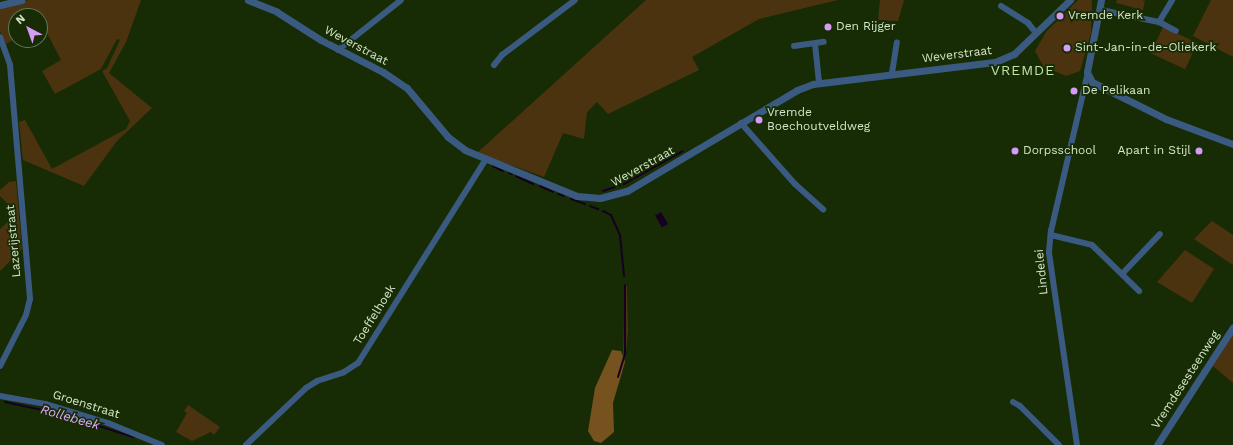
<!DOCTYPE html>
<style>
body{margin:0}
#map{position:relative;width:1233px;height:445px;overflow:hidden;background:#172c04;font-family:"Work Sans",sans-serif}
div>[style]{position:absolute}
.green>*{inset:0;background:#4b330f;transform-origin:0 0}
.forest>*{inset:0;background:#75521e}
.water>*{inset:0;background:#160021;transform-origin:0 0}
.stream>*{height:2px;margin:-1px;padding:0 1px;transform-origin:1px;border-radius:1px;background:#160021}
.minor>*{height:6px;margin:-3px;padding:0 3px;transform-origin:3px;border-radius:3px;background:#3b5a81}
.tertiary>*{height:7px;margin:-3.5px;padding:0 3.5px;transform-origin:3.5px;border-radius:3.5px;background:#3b5a81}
.dots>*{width:11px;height:11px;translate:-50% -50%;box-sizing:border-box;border:2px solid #172c04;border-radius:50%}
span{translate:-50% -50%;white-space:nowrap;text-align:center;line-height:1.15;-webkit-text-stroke:3.5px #172c04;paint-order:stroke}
.poi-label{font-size:12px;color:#d3e5c8}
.left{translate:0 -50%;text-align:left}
.right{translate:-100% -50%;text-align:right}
.street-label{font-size:12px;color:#d3e5c8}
.water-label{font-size:13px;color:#dfa7fd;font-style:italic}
.quarter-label{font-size:14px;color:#bfe2a9;letter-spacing:1px}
.north{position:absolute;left:8px;top:8px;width:40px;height:40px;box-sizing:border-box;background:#172c04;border:1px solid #627652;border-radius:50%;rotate:319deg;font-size:11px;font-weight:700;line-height:16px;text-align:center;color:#d3e5c8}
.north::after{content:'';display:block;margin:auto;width:14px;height:18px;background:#d89af8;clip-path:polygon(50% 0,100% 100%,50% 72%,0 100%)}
</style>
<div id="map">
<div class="green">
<div style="clip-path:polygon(29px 0,141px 0,126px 42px,109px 73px,152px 108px,117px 141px,84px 186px,23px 160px,19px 122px,25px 120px,52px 169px,126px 129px,130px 121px,102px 71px,107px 68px,120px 40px,117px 39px,101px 69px,55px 94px,42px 71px,61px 60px,47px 33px,40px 30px,40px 16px,16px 16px,16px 38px,6px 44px,0 31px,0 8px)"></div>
<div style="clip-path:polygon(646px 0,838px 0,759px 19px,692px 57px,699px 70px,608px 114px,597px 102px,587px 112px,584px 139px,563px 133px,544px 177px,477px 153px)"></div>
<div style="clip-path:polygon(880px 0,904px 0,898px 21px,878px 20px)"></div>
<div style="clip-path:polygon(1078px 0,1092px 0,1091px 33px,1080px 71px,1066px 76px,1043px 66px,1035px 51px,1046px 32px)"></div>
<div style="clip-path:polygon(1117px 0,1142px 0,1145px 1px,1143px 10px,1116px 3px)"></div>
<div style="clip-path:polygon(1211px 0,1233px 0,1233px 57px,1193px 36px)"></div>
<div style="left:1163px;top:27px;width:38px;height:29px;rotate:25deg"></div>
<div style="clip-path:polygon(16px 181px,22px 249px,0 271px,0 229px,14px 216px,8px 212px,10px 210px,5px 206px,8px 204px,0 196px,0 190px,9px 182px)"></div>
<div style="clip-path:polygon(1212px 221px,1233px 235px,1233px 265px,1194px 239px)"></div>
<div style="clip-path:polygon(1185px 250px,1214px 269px,1192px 303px,1157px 282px)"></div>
<div style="clip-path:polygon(625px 283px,627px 287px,628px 330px,625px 362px,623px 355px)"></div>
<div style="clip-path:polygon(1233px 333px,1233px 383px,1213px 366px)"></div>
<div style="clip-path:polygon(188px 405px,220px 427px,214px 435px,211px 432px,192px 441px,176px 432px,187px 413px,184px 411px)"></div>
</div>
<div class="forest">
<div style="clip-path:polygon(612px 350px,621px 351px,625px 362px,613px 403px,614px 432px,601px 443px,594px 441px,588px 431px,595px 388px)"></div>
</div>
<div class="water">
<div style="left:661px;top:212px;width:14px;height:7px;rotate:60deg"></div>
</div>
<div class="stream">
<div style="left:493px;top:166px;width:11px;rotate:27deg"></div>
<div style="left:509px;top:173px;width:3px;rotate:18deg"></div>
<div style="left:516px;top:176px;width:19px;rotate:25deg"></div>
<div style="left:540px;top:186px;width:14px;rotate:25deg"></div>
<div style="left:603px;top:191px;width:24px;rotate:-19deg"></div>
<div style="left:626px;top:183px;width:65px;rotate:-29.3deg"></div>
<div style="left:558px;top:194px;width:6px;rotate:18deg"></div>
<div style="left:571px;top:199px;width:15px;rotate:20deg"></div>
<div style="left:590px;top:206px;width:9px;rotate:21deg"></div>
<div style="left:603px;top:211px;width:9px;rotate:27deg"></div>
<div style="left:611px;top:215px;width:22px;rotate:66deg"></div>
<div style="left:620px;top:235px;width:41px;rotate:84.4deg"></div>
<div style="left:618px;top:377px;width:24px;rotate:-73deg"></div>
<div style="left:625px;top:354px;width:69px;rotate:-90deg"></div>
<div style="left:5px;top:402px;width:57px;rotate:12.1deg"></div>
<div style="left:61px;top:414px;width:76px;rotate:17.7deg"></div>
</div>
<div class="minor">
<div style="left:1001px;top:6px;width:32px;rotate:32deg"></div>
<div style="left:1028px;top:23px;width:13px;rotate:51deg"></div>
<div style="left:1101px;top:10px;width:59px;rotate:11.7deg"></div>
<div style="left:1159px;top:22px;width:19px;rotate:28deg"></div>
<div style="left:1159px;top:22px;width:26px;rotate:-59deg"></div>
<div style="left:0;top:37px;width:30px;rotate:70deg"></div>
<div style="left:10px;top:65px;width:235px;rotate:85.1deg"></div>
<div style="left:30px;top:299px;width:16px;rotate:104deg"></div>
<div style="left:26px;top:315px;width:57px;rotate:117deg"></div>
<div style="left:815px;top:44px;width:39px;rotate:84deg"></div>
<div style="left:794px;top:46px;width:30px;rotate:-8deg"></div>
<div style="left:338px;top:50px;width:80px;rotate:-38.4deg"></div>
<div style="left:494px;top:65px;width:13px;rotate:-51deg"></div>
<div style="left:502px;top:55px;width:91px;rotate:-37deg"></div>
<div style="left:892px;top:73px;width:31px;rotate:-81deg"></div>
<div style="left:741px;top:123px;width:81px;rotate:48.5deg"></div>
<div style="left:795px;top:184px;width:38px;rotate:42deg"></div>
<div style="left:1051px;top:235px;width:42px;rotate:13.7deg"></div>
<div style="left:1092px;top:245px;width:66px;rotate:44.4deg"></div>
<div style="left:1122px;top:274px;width:55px;rotate:-46.5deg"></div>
<div style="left:0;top:396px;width:47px;rotate:9.9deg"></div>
<div style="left:46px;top:404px;width:65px;rotate:17deg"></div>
<div style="left:108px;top:423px;width:58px;rotate:22.2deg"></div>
<div style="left:1013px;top:402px;width:8px;rotate:30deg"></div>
<div style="left:1020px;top:406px;width:55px;rotate:45deg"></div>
<div style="left:246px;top:445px;width:83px;rotate:-43.5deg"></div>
<div style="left:306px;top:388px;width:13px;rotate:-32deg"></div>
<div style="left:317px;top:381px;width:28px;rotate:-18deg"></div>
<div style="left:344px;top:372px;width:17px;rotate:-33deg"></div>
<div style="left:358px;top:363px;width:241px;rotate:-57.9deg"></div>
<div style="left:1077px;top:445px;width:195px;rotate:-98.3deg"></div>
<div style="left:1049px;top:252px;width:21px;rotate:-85deg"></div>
<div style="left:1051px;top:231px;width:159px;rotate:-76.9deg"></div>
</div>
<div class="tertiary">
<div style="left:248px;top:0;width:31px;rotate:22deg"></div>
<div style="left:277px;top:12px;width:52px;rotate:32.5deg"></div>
<div style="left:321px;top:40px;width:70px;rotate:27.3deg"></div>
<div style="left:383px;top:72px;width:29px;rotate:34deg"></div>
<div style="left:407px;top:88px;width:64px;rotate:50.1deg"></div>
<div style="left:448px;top:137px;width:21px;rotate:37deg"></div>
<div style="left:465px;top:150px;width:121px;rotate:22.3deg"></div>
<div style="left:577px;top:196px;width:23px;rotate:5deg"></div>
<div style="left:600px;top:198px;width:28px;rotate:-15deg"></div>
<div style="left:627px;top:191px;width:198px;rotate:-30.7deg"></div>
<div style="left:797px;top:90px;width:17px;rotate:-21deg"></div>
<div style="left:813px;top:84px;width:183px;rotate:-6.9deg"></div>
<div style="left:995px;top:62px;width:21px;rotate:-23deg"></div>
<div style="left:1014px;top:54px;width:78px;rotate:-44deg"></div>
<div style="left:1101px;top:0;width:73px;rotate:101deg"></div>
<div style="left:1087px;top:72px;width:11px;rotate:63deg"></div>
<div style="left:1092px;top:82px;width:83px;rotate:26.6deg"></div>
<div style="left:1166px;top:119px;width:72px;rotate:20.5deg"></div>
<div style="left:0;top:5px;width:22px;rotate:-13deg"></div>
<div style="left:1157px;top:445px;width:140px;rotate:-57.2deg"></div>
</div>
<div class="dots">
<div style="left:1060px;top:16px;background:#d89af8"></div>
<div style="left:828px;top:27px;background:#d89af8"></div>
<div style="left:1067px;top:48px;background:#d89af8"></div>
<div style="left:1074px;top:91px;background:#d89af8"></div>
<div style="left:759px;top:120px;background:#d89af8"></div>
<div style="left:1015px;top:151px;background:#d89af8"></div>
<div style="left:1199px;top:151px;background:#d89af8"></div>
</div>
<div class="poi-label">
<span class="left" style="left:1068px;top:16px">Vremde Kerk</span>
<span class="left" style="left:836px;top:27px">Den Rijger</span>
<span class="left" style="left:1075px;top:48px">Sint-Jan-in-de-Oliekerk</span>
<span class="left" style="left:1082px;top:91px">De Pelikaan</span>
<span class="left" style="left:767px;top:120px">Vremde<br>Boechoutveldweg</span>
<span class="left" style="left:1023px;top:151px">Dorpsschool</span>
<span class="right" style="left:1191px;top:151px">Apart in Stijl</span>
</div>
<div class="street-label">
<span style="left:356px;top:46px;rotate:28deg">Weverstraat</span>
<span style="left:957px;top:55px;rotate:-7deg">Weverstraat</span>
<span style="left:643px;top:167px;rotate:-29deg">Weverstraat</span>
<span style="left:14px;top:241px;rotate:-95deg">Lazerijstraat</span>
<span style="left:1042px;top:272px;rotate:-96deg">Lindelei</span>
<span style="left:375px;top:315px;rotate:-58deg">Toeffelhoek</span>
<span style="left:1186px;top:380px;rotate:-57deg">Vremdesesteenweg</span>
<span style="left:86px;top:405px;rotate:17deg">Groenstraat</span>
</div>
<div class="water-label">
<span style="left:70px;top:418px;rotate:16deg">Rollebeek</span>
</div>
<div class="quarter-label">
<span style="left:1023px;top:70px">VREMDE</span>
</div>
<div class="north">N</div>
</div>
